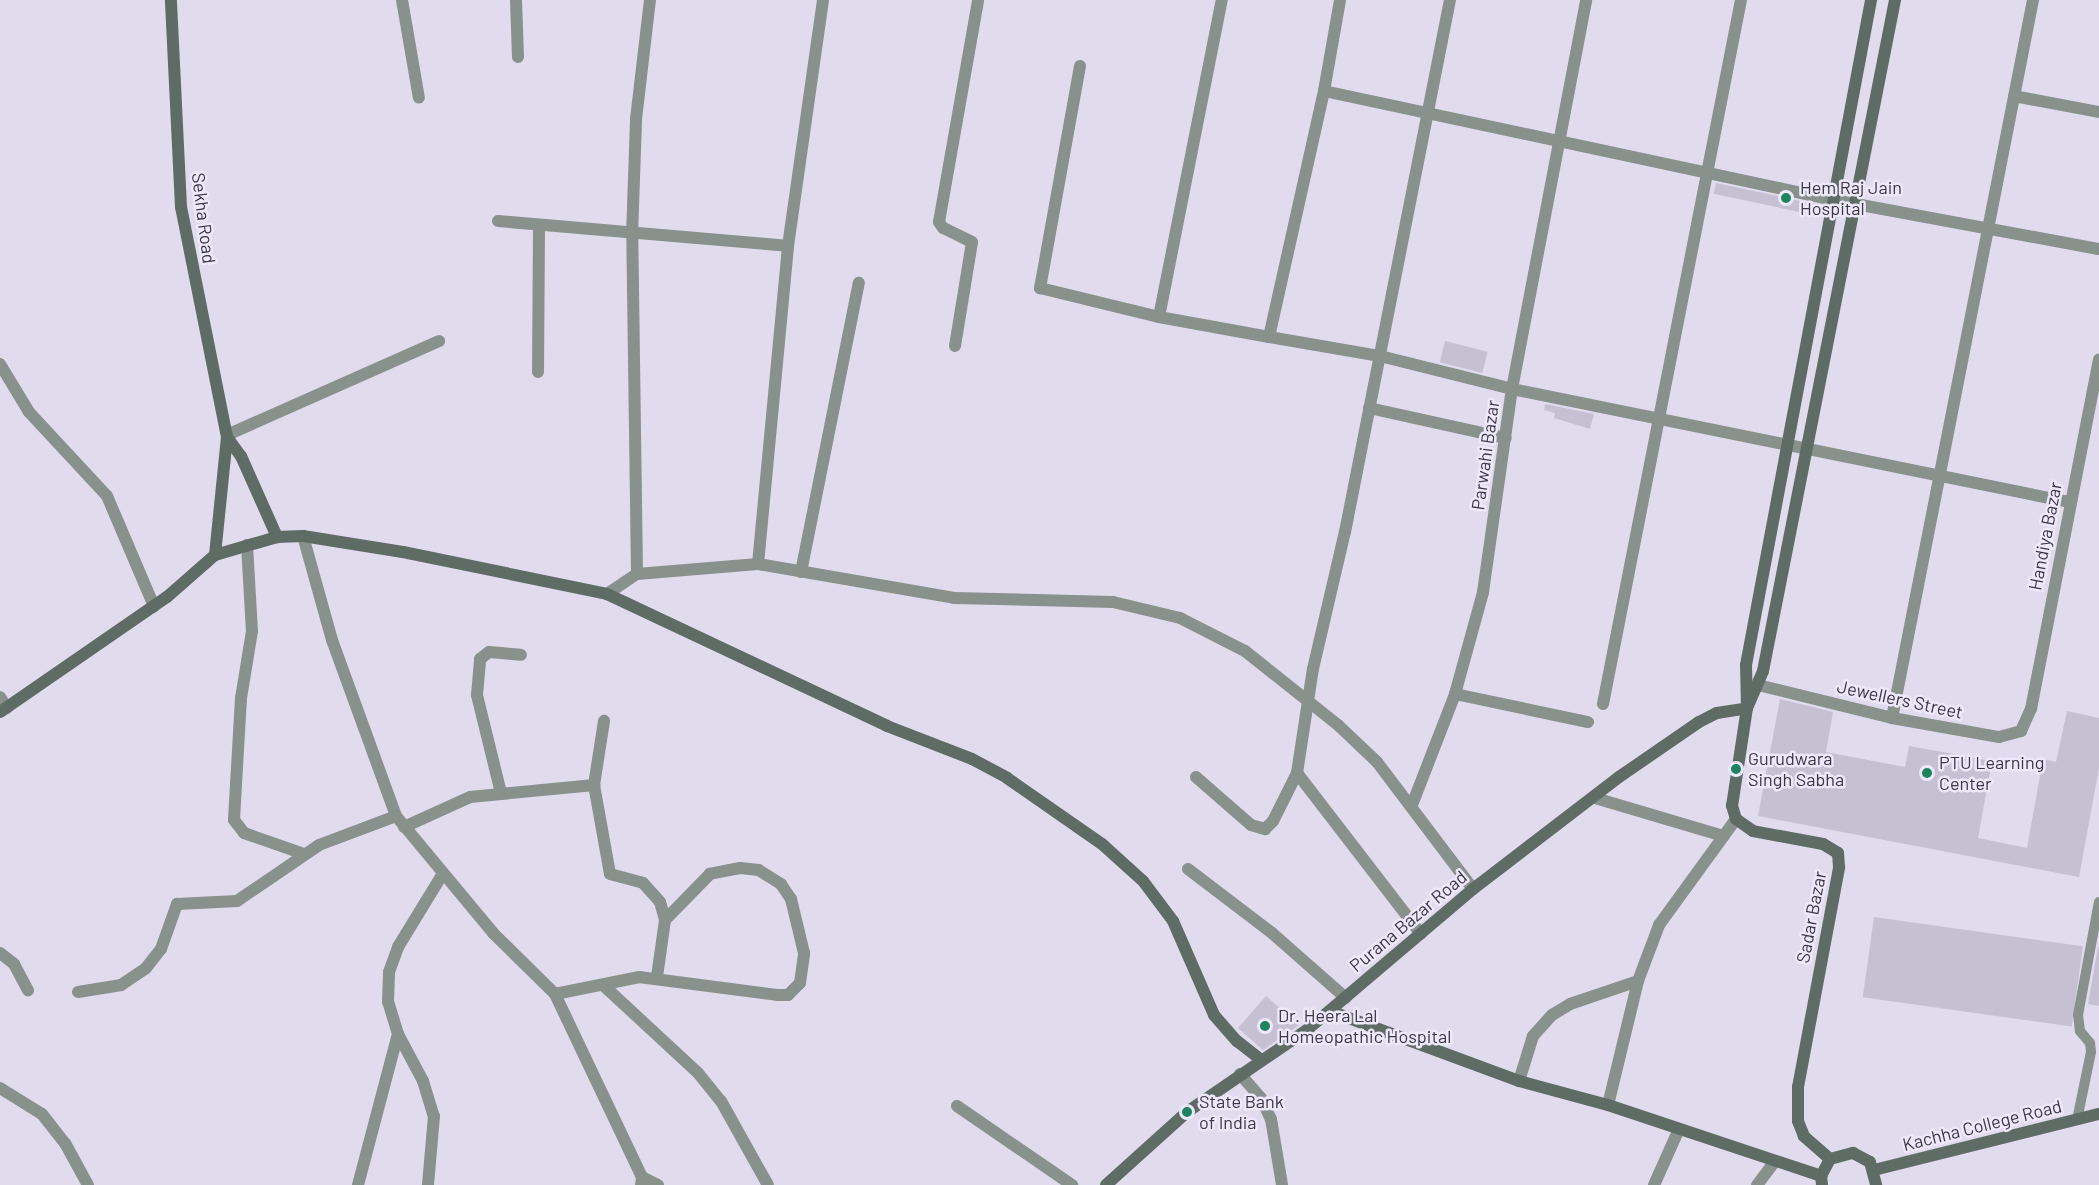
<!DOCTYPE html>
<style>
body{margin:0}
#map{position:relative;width:2099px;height:1185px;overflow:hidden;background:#e1dbee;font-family:Barlow,sans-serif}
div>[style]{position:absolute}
.building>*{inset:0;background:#c6c0d3;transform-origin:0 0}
.lane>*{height:10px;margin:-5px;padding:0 5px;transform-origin:5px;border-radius:5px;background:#88918c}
.street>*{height:12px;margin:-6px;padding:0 6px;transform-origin:6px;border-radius:6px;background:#88918c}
.secondary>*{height:12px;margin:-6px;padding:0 6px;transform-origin:6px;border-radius:6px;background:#5f6c65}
.dots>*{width:16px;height:16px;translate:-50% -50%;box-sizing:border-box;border:3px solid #eee8fc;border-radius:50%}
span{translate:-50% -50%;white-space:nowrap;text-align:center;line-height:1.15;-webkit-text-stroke:5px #eee8fc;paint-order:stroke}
.poi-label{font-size:18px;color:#3a3840}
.left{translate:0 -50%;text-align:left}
.street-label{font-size:18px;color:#3a3840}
</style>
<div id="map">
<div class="building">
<div style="left:1716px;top:183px;width:108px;height:11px;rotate:12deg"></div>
<div style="left:1445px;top:341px;width:44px;height:22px;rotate:14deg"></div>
<div style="clip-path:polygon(1545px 404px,1594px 414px,1590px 429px,1554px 418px,1555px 413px,1544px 410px)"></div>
<div style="clip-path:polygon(1780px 699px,1833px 712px,1826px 752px,1905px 767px,1909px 746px,1992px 761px,1978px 838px,2027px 848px,2043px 759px,2056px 762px,2067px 711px,2099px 718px,2099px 768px,2079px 877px,1758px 816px)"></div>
<div style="left:1874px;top:917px;width:211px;height:81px;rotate:8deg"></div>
<div style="clip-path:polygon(2098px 947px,2099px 947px,2099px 1006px,2088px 1004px)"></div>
<div style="clip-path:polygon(1266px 996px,1299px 1025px,1263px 1050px,1238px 1028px)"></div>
</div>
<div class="lane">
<div style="left:2077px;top:1120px;width:69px;rotate:-78.4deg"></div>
<div style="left:2091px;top:1052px;width:9px;rotate:-96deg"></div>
<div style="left:2090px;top:1043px;width:16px;rotate:-130deg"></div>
<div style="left:2080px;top:1031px;width:16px;rotate:-97deg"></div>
<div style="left:2078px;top:1015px;width:115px;rotate:-79.5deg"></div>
</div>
<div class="street">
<div style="left:402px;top:0;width:99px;rotate:80.2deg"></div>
<div style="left:516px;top:0;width:57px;rotate:88deg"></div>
<div style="left:1080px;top:66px;width:226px;rotate:100.2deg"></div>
<div style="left:1040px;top:288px;width:122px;rotate:13.7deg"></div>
<div style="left:1159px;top:317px;width:112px;rotate:10.3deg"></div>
<div style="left:1269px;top:337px;width:252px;rotate:-77.4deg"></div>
<div style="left:1324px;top:91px;width:92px;rotate:-80deg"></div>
<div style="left:1324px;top:91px;width:522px;rotate:12.06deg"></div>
<div style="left:1834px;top:200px;width:269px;rotate:10.5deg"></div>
<div style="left:2014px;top:96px;width:86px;rotate:10.7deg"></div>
<div style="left:498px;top:221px;width:291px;rotate:4.9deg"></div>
<div style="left:1159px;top:317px;width:323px;rotate:-78.8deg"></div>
<div style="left:1269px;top:337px;width:113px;rotate:9.7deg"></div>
<div style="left:1380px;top:356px;width:136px;rotate:14deg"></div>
<div style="left:1512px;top:389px;width:568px;rotate:11.47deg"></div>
<div style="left:955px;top:346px;width:105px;rotate:-80.7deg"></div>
<div style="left:972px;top:242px;width:32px;rotate:-154deg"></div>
<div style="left:943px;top:228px;width:7px;rotate:-124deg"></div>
<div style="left:939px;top:222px;width:225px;rotate:-80deg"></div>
<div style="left:0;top:364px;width:56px;rotate:58.9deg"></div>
<div style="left:29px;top:412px;width:115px;rotate:47.1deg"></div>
<div style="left:107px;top:496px;width:120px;rotate:66.9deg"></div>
<div style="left:538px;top:372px;width:146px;rotate:-89.6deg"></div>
<div style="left:1369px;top:408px;width:140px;rotate:12.4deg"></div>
<div style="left:227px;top:435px;width:232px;rotate:-23.9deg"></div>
<div style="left:303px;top:536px;width:108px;rotate:74.4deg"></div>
<div style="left:332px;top:640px;width:187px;rotate:70deg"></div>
<div style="left:396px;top:816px;width:152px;rotate:50.3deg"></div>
<div style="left:493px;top:933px;width:87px;rotate:44.5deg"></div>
<div style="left:555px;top:994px;width:203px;rotate:64.6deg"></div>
<div style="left:642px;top:1177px;width:8px;rotate:97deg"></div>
<div style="left:247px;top:545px;width:86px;rotate:86.7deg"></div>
<div style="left:252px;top:631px;width:68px;rotate:99.3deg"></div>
<div style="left:241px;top:698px;width:122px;rotate:93.3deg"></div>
<div style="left:234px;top:820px;width:16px;rotate:52deg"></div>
<div style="left:244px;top:833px;width:64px;rotate:19.3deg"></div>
<div style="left:758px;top:564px;width:319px;rotate:-84.6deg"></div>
<div style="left:788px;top:246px;width:248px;rotate:-81.9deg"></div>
<div style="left:801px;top:572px;width:295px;rotate:-78.7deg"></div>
<div style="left:637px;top:574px;width:338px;rotate:-90.8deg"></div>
<div style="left:632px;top:236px;width:117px;rotate:-88deg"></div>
<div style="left:636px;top:119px;width:120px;rotate:-83.3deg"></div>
<div style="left:607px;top:594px;width:36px;rotate:-34deg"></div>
<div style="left:637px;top:574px;width:121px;rotate:-4.7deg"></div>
<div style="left:758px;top:564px;width:199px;rotate:9.8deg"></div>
<div style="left:954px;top:598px;width:159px;rotate:1.4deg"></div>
<div style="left:1113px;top:602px;width:69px;rotate:13.4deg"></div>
<div style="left:1180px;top:618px;width:73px;rotate:26.9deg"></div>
<div style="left:1245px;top:651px;width:119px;rotate:38.5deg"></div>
<div style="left:1338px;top:725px;width:54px;rotate:43.5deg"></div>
<div style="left:1377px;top:762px;width:159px;rotate:52.9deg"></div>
<div style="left:1758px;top:685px;width:138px;rotate:13.8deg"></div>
<div style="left:1892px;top:718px;width:109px;rotate:10.1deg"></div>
<div style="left:1999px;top:737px;width:23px;rotate:-15deg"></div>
<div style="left:2021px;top:731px;width:24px;rotate:-66deg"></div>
<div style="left:2031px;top:709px;width:356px;rotate:-79deg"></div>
<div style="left:1455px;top:694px;width:136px;rotate:11.9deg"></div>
<div style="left:0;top:697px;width:13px;rotate:58deg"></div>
<div style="left:1603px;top:704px;width:717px;rotate:-78.91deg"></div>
<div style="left:1892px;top:718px;width:732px;rotate:-78.89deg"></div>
<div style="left:1297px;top:773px;width:203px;rotate:52.4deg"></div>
<div style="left:1196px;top:777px;width:73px;rotate:41.1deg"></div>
<div style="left:1251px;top:825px;width:15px;rotate:16deg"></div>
<div style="left:1265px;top:829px;width:11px;rotate:-45deg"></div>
<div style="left:1273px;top:821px;width:54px;rotate:-63.4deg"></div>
<div style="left:1297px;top:773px;width:105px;rotate:-81.3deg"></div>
<div style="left:1313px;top:669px;width:141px;rotate:-76.9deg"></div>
<div style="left:1345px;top:532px;width:542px;rotate:-78.84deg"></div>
<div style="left:594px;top:785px;width:65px;rotate:-81.1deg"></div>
<div style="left:501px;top:793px;width:101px;rotate:-103.8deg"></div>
<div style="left:477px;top:695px;width:36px;rotate:-85deg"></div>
<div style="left:480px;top:659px;width:11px;rotate:-38deg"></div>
<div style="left:489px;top:652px;width:32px;rotate:5deg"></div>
<div style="left:1595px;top:798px;width:134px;rotate:16.5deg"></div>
<div style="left:1412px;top:805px;width:119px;rotate:-68.8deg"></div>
<div style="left:1455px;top:694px;width:106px;rotate:-74.6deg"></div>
<div style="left:1483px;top:592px;width:205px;rotate:-81.9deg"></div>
<div style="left:1512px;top:389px;width:396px;rotate:-79.2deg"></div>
<div style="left:404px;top:827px;width:72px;rotate:-24.4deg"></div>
<div style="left:470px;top:797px;width:125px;rotate:-5.5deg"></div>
<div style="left:594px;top:785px;width:90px;rotate:79.8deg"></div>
<div style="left:610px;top:874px;width:34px;rotate:15deg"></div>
<div style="left:643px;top:883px;width:25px;rotate:48deg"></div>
<div style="left:660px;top:902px;width:19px;rotate:74deg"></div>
<div style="left:665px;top:920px;width:58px;rotate:98deg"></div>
<div style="left:1188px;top:869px;width:106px;rotate:37.3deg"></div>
<div style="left:1272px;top:933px;width:98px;rotate:41.3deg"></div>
<div style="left:0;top:953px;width:18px;rotate:38deg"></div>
<div style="left:14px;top:964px;width:30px;rotate:62deg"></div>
<div style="left:603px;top:985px;width:129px;rotate:42.8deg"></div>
<div style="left:698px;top:1073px;width:36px;rotate:51deg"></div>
<div style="left:721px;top:1101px;width:96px;rotate:60.8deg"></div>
<div style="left:78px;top:992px;width:44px;rotate:-9.2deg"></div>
<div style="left:121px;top:985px;width:30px;rotate:-34deg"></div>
<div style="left:146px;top:968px;width:24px;rotate:-52deg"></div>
<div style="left:161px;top:949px;width:48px;rotate:-70.4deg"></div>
<div style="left:177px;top:904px;width:60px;rotate:-2.9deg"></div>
<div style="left:237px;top:901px;width:99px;rotate:-34.3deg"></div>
<div style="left:319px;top:845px;width:82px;rotate:-20.6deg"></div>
<div style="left:555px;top:994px;width:86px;rotate:-11.4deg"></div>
<div style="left:639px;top:977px;width:139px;rotate:7.4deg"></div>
<div style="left:777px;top:995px;width:11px"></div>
<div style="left:788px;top:995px;width:17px;rotate:-45deg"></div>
<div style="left:800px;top:983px;width:30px;rotate:-82deg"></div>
<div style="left:804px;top:953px;width:56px;rotate:-103.5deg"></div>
<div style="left:791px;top:899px;width:18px;rotate:-124deg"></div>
<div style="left:781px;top:884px;width:26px;rotate:-148deg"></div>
<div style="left:759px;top:870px;width:19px;rotate:-174deg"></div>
<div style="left:740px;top:868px;width:31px;rotate:169deg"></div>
<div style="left:710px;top:874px;width:64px;rotate:134.4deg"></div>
<div style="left:398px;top:1034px;width:53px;rotate:62deg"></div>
<div style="left:423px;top:1081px;width:37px;rotate:73deg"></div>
<div style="left:434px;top:1116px;width:69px;rotate:95deg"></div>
<div style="left:1240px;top:1074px;width:32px;rotate:49deg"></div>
<div style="left:1261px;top:1098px;width:23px;rotate:65deg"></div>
<div style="left:1271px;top:1119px;width:67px;rotate:80.5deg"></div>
<div style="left:1519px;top:1081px;width:47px;rotate:-72.7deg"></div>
<div style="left:1533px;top:1036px;width:28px;rotate:-48deg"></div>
<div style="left:1552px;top:1015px;width:21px;rotate:-31deg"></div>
<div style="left:1570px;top:1004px;width:72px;rotate:-18.7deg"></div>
<div style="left:0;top:1088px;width:49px;rotate:31.8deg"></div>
<div style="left:42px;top:1114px;width:37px;rotate:52deg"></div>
<div style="left:65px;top:1143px;width:48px;rotate:61.3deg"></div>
<div style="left:1608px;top:1105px;width:128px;rotate:-76.4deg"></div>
<div style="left:1638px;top:981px;width:60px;rotate:-69.4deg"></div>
<div style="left:1659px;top:925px;width:131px;rotate:-54deg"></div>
<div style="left:957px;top:1106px;width:140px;rotate:34.5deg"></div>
<div style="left:642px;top:1177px;width:18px;rotate:27deg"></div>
<div style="left:358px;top:1185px;width:156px;rotate:-75.2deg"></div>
<div style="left:398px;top:1034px;width:34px;rotate:-107deg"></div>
<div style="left:388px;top:1002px;width:30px;rotate:-88deg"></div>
<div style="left:389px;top:972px;width:27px;rotate:-70deg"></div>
<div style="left:398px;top:947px;width:84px;rotate:-58.6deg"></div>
<div style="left:1654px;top:1185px;width:61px;rotate:-65.9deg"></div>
<div style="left:1757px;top:1185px;width:30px;rotate:-53deg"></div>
</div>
<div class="secondary">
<div style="left:227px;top:437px;width:24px;rotate:54deg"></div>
<div style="left:241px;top:456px;width:89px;rotate:66deg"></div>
<div style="left:215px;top:555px;width:65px;rotate:-16.2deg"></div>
<div style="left:277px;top:537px;width:26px;rotate:-2deg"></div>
<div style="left:303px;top:536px;width:101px;rotate:9.1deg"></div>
<div style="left:403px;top:552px;width:208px;rotate:11.6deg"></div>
<div style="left:607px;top:594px;width:310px;rotate:25.2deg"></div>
<div style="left:887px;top:726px;width:91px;rotate:21.2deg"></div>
<div style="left:972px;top:759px;width:40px;rotate:28deg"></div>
<div style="left:1007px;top:778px;width:116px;rotate:34.8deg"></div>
<div style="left:1102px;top:844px;width:55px;rotate:42.1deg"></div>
<div style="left:1143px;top:881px;width:50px;rotate:53.1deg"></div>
<div style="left:1173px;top:921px;width:103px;rotate:66.4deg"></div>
<div style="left:1214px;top:1015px;width:35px;rotate:49deg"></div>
<div style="left:1237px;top:1041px;width:29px;rotate:38deg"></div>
<div style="left:1747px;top:708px;width:40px;rotate:-66.6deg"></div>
<div style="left:1763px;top:671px;width:684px;rotate:-78.87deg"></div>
<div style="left:0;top:712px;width:203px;rotate:-34.6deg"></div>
<div style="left:167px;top:597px;width:64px;rotate:-41.2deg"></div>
<div style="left:215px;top:555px;width:119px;rotate:-84.2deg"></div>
<div style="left:227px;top:437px;width:235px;rotate:-101.3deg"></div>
<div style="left:181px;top:207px;width:207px;rotate:-92.8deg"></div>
<div style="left:1330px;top:1011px;width:202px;rotate:20.3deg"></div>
<div style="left:1519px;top:1081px;width:92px;rotate:15.1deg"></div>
<div style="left:1608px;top:1105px;width:225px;rotate:18.4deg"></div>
<div style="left:1830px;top:1159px;width:35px;rotate:-139deg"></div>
<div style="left:1804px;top:1136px;width:16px;rotate:-112deg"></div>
<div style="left:1798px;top:1121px;width:34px;rotate:-90deg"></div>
<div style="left:1798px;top:1087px;width:224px;rotate:-79.4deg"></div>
<div style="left:1839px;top:867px;width:14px;rotate:-94deg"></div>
<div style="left:1838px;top:853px;width:17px;rotate:-149deg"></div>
<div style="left:1823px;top:844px;width:71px;rotate:-169.5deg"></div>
<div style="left:1753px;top:831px;width:21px;rotate:-145deg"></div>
<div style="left:1736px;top:819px;width:14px;rotate:-107deg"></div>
<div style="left:1732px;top:806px;width:99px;rotate:-81.3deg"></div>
<div style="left:1747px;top:708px;width:43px;rotate:-91.3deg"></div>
<div style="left:1746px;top:665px;width:677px;rotate:-79.35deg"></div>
<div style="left:1874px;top:1170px;width:232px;rotate:-14deg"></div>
<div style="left:1106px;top:1185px;width:109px;rotate:-42deg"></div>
<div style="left:1187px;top:1112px;width:147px;rotate:-34.4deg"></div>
<div style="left:1308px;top:1029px;width:216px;rotate:-40.3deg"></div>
<div style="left:1473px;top:889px;width:184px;rotate:-37.5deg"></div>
<div style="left:1619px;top:777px;width:97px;rotate:-34.5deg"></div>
<div style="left:1699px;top:722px;width:20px;rotate:-27deg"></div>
<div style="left:1717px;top:713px;width:30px;rotate:-9deg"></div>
<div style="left:1822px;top:1185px;width:9px;rotate:-96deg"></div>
<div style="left:1821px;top:1176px;width:19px;rotate:-62deg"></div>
<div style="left:1830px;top:1159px;width:24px;rotate:-15deg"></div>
<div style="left:1853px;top:1153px;width:19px;rotate:28deg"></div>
<div style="left:1870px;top:1162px;width:24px;rotate:75deg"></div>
</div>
<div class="dots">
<div style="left:1786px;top:198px;background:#1d845f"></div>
<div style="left:1736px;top:769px;background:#1d845f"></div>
<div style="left:1927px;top:773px;background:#1d845f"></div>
<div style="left:1265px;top:1026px;background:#1d845f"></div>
<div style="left:1187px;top:1112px;background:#1d845f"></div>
</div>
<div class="poi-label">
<span class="left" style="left:1800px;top:198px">Hem Raj Jain<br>Hospital</span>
<span class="left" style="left:1748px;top:769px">Gurudwara<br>Singh Sabha</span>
<span class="left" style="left:1939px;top:773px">PTU Learning<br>Center</span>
<span class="left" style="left:1278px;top:1026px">Dr. Heera Lal<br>Homeopathic Hospital</span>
<span class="left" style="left:1199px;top:1112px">State Bank<br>of India</span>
</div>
<div class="street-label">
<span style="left:204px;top:218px;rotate:83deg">Sekha Road</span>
<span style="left:1485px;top:455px;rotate:-82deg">Parwahi Bazar</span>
<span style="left:2045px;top:536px;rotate:-79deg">Handiya Bazar</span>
<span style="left:1900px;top:699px;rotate:12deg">Jewellers Street</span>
<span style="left:1811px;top:917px;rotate:-79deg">Sadar Bazar</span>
<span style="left:1408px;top:921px;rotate:-40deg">Purana Bazar Road</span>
<span style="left:1982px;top:1125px;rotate:-14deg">Kachha College Road</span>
</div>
</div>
